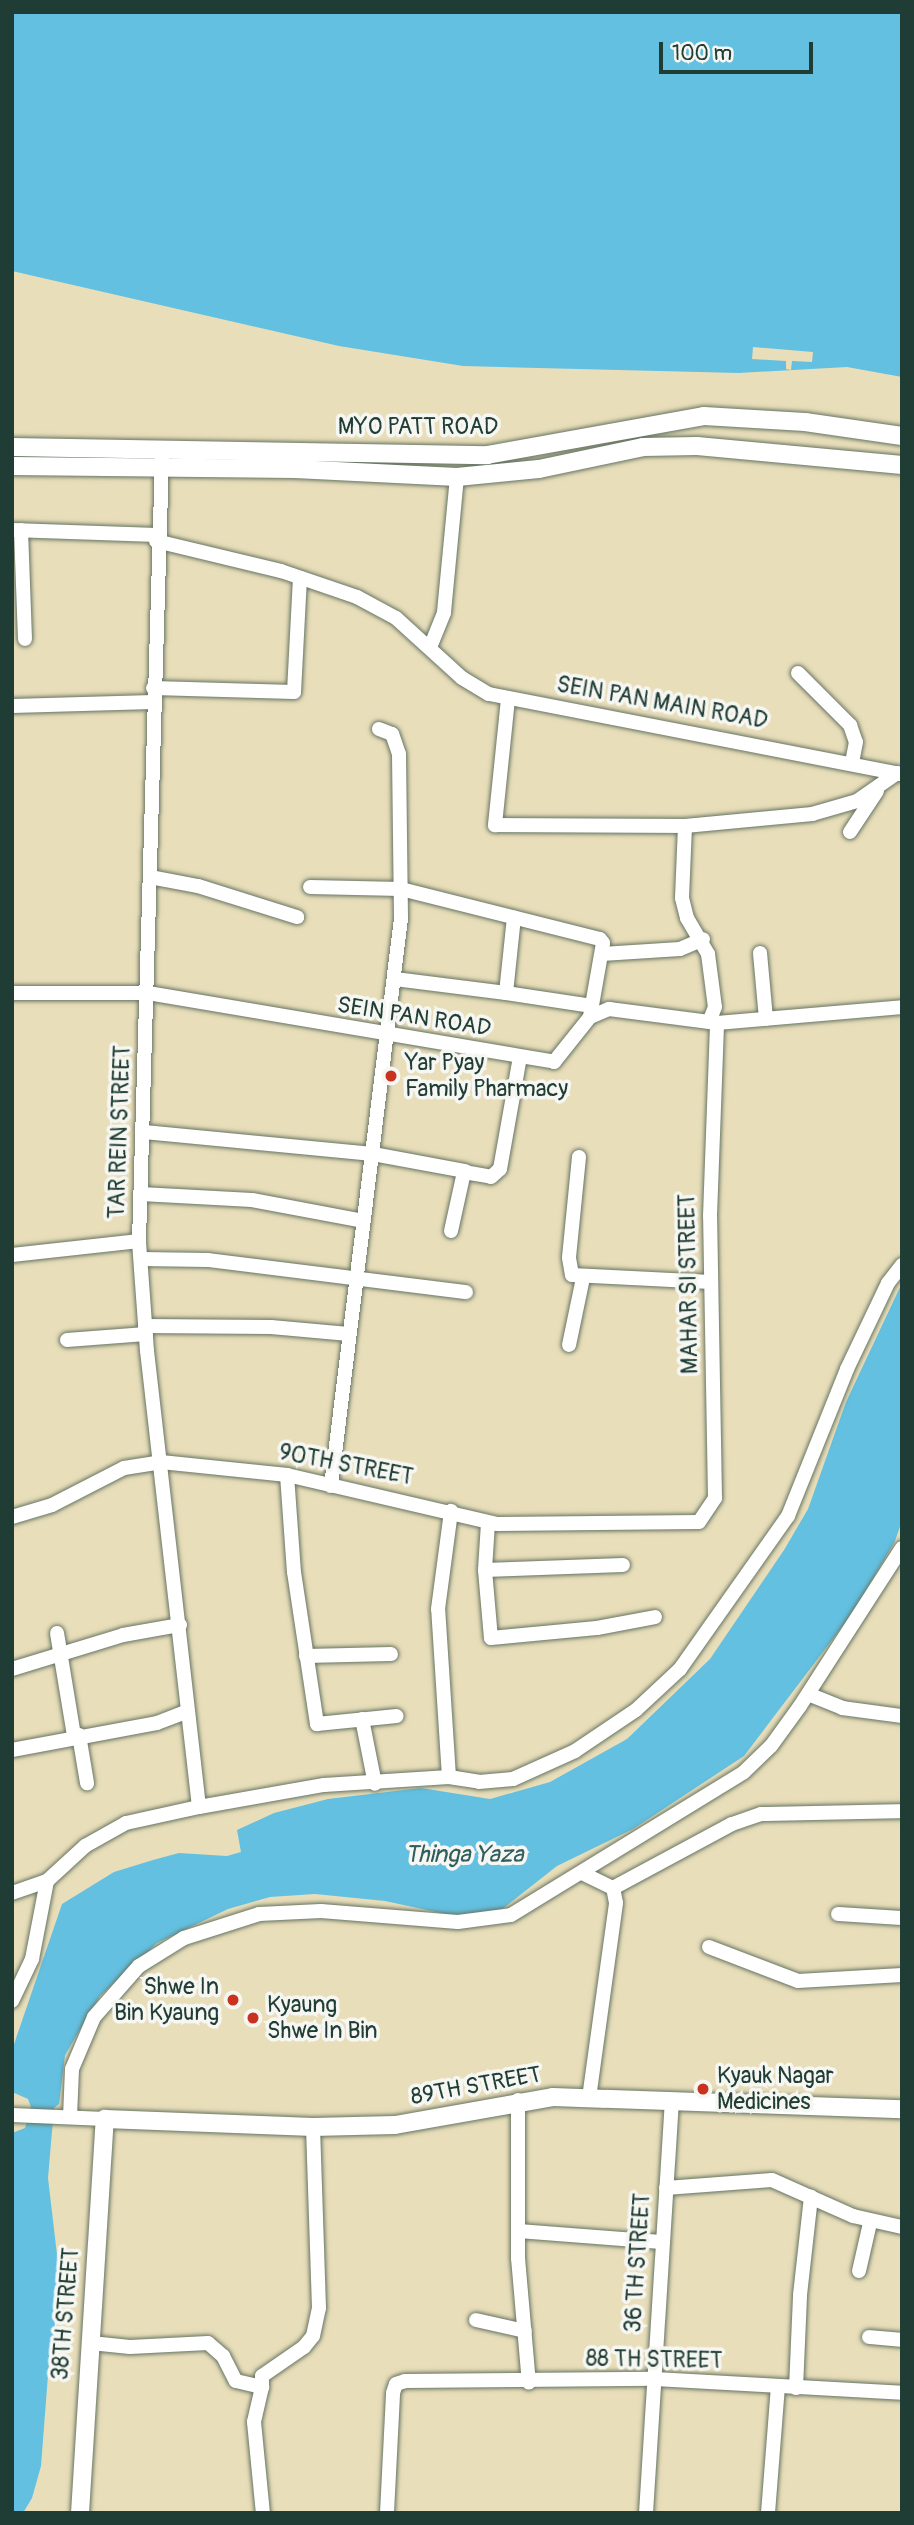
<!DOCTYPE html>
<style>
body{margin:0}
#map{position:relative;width:914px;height:2525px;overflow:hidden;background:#e9deba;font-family:Pangolin,sans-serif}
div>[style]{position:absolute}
.water>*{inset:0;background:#63c0e1}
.pier>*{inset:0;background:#e9deba}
.roads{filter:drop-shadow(0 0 2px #667563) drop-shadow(0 0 2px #667563)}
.minor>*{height:14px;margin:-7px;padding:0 7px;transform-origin:7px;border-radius:7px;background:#fff}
.major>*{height:18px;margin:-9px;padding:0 9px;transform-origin:9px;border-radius:9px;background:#fff}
.dots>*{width:19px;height:19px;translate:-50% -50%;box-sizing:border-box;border:4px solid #f6f6f2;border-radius:50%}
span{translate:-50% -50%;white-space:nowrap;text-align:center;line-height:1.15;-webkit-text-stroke:7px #f6f6f2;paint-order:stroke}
.street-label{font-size:23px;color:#1f3d34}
.poi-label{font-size:23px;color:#1f3d34}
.left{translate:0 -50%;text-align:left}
.right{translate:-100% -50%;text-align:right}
.water-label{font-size:24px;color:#305e5f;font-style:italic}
.frame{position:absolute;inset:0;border:14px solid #1f3d34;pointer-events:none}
.scale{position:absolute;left:659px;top:42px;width:154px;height:32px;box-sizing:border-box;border:4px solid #1f3d34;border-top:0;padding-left:9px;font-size:21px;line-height:24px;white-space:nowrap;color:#1f3d34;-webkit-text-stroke:5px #f6f6f2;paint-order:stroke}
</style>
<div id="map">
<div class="water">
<div style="clip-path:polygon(12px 12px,902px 12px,902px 377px,847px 367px,739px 373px,463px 366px,339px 346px,12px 271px)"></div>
<div style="clip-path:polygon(902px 1283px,902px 1521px,895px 1541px,854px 1611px,744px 1756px,633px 1829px,557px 1866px,501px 1910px,481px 1916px,450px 1915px,385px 1901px,315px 1894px,270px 1897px,228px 1909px,157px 1943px,100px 1996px,65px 2055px,59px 2104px,54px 2108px,48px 2178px,63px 2306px,50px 2349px,41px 2466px,32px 2498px,23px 2513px,12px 2513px,12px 2133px,25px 2128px,31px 2107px,28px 2099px,12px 2092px,12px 2050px,62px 1904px,114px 1872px,153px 1860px,179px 1853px,227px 1856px,241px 1852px,237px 1830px,274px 1813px,328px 1799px,421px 1788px,490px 1799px,550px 1782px,627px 1739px,710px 1659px,784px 1550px,808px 1509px,846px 1402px)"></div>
</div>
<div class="pier">
<div style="clip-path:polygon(753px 347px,813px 352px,812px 362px,792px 361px,791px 370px,786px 369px,786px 361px,752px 359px)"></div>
</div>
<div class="roads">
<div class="minor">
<div style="left:12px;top:530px;width:145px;rotate:2deg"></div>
<div style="left:21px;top:530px;width:109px;rotate:87.9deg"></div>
<div style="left:156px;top:541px;width:129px;rotate:13.5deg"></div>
<div style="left:281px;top:571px;width:80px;rotate:18.9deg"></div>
<div style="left:357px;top:597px;width:44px;rotate:28.3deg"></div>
<div style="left:396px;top:618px;width:89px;rotate:42.3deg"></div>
<div style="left:462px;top:678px;width:31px;rotate:31deg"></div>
<div style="left:489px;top:694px;width:421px;rotate:11deg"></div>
<div style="left:431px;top:645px;width:35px;rotate:-68deg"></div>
<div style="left:444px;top:612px;width:136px;rotate:-84.5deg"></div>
<div style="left:798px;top:673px;width:74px;rotate:45deg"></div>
<div style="left:850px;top:725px;width:18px;rotate:71deg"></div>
<div style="left:856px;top:742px;width:21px;rotate:101deg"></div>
<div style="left:153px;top:688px;width:141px;rotate:1.6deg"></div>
<div style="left:294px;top:692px;width:114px;rotate:-87deg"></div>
<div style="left:508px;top:699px;width:127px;rotate:95.9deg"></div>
<div style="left:495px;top:825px;width:190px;rotate:0.3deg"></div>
<div style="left:685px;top:826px;width:72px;rotate:92.4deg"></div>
<div style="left:682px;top:898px;width:21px;rotate:76deg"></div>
<div style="left:687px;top:918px;width:42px;rotate:59.7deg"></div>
<div style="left:708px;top:954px;width:53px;rotate:82.5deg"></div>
<div style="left:715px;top:1007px;width:16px;rotate:112deg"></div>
<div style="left:12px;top:706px;width:141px;rotate:-1.6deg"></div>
<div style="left:685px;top:826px;width:128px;rotate:-5.4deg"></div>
<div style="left:812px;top:814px;width:47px;rotate:-16.1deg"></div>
<div style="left:857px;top:801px;width:49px;rotate:-35deg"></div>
<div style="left:850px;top:832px;width:49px;rotate:-56.6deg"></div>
<div style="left:150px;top:877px;width:49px;rotate:10.6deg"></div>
<div style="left:198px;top:886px;width:104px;rotate:17.4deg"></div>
<div style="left:310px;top:887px;width:91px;rotate:1.3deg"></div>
<div style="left:401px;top:889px;width:205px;rotate:14.1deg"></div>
<div style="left:600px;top:939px;width:5px;rotate:53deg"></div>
<div style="left:603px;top:943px;width:75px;rotate:100deg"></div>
<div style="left:760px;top:953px;width:66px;rotate:84.8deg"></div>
<div style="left:602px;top:954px;width:78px;rotate:-3.7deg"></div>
<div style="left:680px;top:949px;width:25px;rotate:-23deg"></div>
<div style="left:395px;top:979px;width:112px;rotate:7.2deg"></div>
<div style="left:506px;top:993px;width:76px;rotate:-84deg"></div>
<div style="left:12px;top:993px;width:136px"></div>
<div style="left:148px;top:993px;width:412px;rotate:9.6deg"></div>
<div style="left:554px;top:1062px;width:58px;rotate:-51.3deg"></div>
<div style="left:590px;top:1017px;width:21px;rotate:-23deg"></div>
<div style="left:609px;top:1009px;width:109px;rotate:7.4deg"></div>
<div style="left:717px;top:1023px;width:186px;rotate:-4.9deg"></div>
<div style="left:506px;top:993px;width:87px;rotate:8.6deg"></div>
<div style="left:144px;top:1132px;width:230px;rotate:5.5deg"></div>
<div style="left:373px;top:1154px;width:94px;rotate:10.5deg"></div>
<div style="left:579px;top:1157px;width:101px;rotate:95.7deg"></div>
<div style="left:569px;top:1258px;width:17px;rotate:80deg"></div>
<div style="left:572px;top:1275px;width:139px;rotate:2.9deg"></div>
<div style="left:141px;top:1194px;width:111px;rotate:3.1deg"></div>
<div style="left:252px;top:1200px;width:113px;rotate:10.7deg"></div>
<div style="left:451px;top:1231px;width:60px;rotate:-77.6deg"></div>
<div style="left:464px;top:1172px;width:27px;rotate:10deg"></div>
<div style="left:491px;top:1177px;width:12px;rotate:-42deg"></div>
<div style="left:500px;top:1169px;width:114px;rotate:-79.9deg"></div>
<div style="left:12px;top:1255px;width:128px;rotate:-6.3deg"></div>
<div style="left:141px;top:1259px;width:67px;rotate:0.9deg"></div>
<div style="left:208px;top:1260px;width:260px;rotate:7.1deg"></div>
<div style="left:145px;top:1326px;width:126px;rotate:0.5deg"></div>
<div style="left:271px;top:1327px;width:78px;rotate:5.1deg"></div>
<div style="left:67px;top:1340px;width:79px;rotate:-4.3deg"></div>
<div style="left:569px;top:1345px;width:68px;rotate:-78.2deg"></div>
<div style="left:287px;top:1475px;width:97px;rotate:85.9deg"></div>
<div style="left:294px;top:1572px;width:154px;rotate:81.4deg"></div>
<div style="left:317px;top:1724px;width:80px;rotate:-5.7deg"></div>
<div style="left:331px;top:1486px;width:572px;rotate:-82.97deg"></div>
<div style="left:401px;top:918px;width:164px;rotate:-90.7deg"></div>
<div style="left:399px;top:754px;width:21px;rotate:-109deg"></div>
<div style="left:392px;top:734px;width:14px;rotate:-159deg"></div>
<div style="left:12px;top:1517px;width:42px;rotate:-16.7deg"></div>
<div style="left:52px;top:1505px;width:81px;rotate:-27.2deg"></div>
<div style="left:124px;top:1468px;width:37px;rotate:-9deg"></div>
<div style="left:161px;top:1462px;width:127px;rotate:5.9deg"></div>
<div style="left:287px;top:1475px;width:216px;rotate:13.1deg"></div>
<div style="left:497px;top:1524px;width:202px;rotate:-0.6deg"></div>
<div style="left:699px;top:1522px;width:29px;rotate:-56deg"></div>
<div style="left:715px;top:1498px;width:282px;rotate:-91deg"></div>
<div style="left:710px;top:1216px;width:193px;rotate:-87.9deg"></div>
<div style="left:488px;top:1523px;width:47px;rotate:93.7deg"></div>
<div style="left:485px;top:1570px;width:68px;rotate:85deg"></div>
<div style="left:491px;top:1638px;width:106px;rotate:-5.4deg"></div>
<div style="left:597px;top:1628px;width:59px;rotate:-10.7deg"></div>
<div style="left:485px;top:1570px;width:138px;rotate:-2.1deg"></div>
<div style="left:57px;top:1633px;width:104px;rotate:80.6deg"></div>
<div style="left:306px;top:1656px;width:85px;rotate:-1.3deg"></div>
<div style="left:12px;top:1669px;width:116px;rotate:-17deg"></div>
<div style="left:123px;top:1635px;width:58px;rotate:-10deg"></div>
<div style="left:808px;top:1694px;width:37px;rotate:22deg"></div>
<div style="left:842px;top:1708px;width:61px;rotate:7.6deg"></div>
<div style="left:362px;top:1719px;width:66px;rotate:78.7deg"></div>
<div style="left:79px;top:1735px;width:49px;rotate:80.5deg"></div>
<div style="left:12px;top:1750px;width:147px;rotate:-10.5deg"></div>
<div style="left:157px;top:1723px;width:31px;rotate:-21deg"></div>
<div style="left:449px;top:1777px;width:168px;rotate:-93.7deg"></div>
<div style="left:438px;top:1609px;width:99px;rotate:-82.4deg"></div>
<div style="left:199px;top:1807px;width:127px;rotate:-10deg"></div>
<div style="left:324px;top:1785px;width:125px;rotate:-3.7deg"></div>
<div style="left:449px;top:1777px;width:30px;rotate:9deg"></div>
<div style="left:479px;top:1782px;width:34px;rotate:-5deg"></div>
<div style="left:513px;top:1779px;width:68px;rotate:-24.3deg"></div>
<div style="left:575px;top:1751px;width:73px;rotate:-33.9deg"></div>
<div style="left:636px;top:1710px;width:60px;rotate:-43deg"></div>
<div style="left:680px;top:1669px;width:187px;rotate:-54.8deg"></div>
<div style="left:788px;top:1516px;width:158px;rotate:-68.1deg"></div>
<div style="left:847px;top:1369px;width:95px;rotate:-64.5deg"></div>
<div style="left:888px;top:1283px;width:23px;rotate:-52deg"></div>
<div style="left:584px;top:1874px;width:32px;rotate:26deg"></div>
<div style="left:613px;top:1888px;width:135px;rotate:-28.3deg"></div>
<div style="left:732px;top:1824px;width:31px;rotate:-19deg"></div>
<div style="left:761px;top:1814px;width:141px;rotate:-1.2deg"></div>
<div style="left:12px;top:1893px;width:37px;rotate:-19deg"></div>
<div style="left:47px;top:1881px;width:52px;rotate:-42.6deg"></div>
<div style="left:85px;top:1846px;width:47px;rotate:-29.3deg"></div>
<div style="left:126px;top:1823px;width:75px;rotate:-12.4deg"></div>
<div style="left:199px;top:1807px;width:459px;rotate:-96.5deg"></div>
<div style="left:147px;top:1351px;width:110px;rotate:-94.2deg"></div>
<div style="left:139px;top:1241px;width:784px;rotate:-88.32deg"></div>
<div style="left:838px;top:1914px;width:64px;rotate:3.6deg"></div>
<div style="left:709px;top:1947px;width:95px;rotate:20.9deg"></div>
<div style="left:798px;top:1981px;width:104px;rotate:-3.3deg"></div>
<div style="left:12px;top:2001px;width:47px;rotate:-64.5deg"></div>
<div style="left:32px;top:1959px;width:79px;rotate:-79.1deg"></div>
<div style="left:589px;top:2098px;width:197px;rotate:-82.1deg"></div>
<div style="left:616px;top:1903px;width:15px;rotate:-101deg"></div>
<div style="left:518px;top:2100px;width:158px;rotate:90deg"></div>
<div style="left:518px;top:2258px;width:125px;rotate:85deg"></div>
<div style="left:12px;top:2115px;width:93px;rotate:2.5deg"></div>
<div style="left:70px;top:2117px;width:48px;rotate:-87.6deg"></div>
<div style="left:72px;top:2069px;width:56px;rotate:-67.1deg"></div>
<div style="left:94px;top:2017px;width:68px;rotate:-48.6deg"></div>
<div style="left:139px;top:1966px;width:53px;rotate:-31.9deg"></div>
<div style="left:184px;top:1938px;width:79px;rotate:-17.7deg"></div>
<div style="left:259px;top:1914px;width:62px;rotate:-2.8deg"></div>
<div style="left:321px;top:1911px;width:137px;rotate:4.6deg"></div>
<div style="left:458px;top:1922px;width:53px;rotate:-7.5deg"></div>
<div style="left:511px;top:1915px;width:273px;rotate:-31.5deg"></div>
<div style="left:744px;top:1772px;width:37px;rotate:-44deg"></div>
<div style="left:771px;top:1746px;width:49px;rotate:-54.1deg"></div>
<div style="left:800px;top:1706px;width:188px;rotate:-57.2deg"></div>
<div style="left:666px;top:2188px;width:106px;rotate:-4.3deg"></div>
<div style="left:772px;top:2180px;width:89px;rotate:24deg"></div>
<div style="left:853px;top:2216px;width:50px;rotate:12.7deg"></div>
<div style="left:519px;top:2231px;width:142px;rotate:4.4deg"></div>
<div style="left:859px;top:2271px;width:49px;rotate:-77.1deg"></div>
<div style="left:476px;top:2320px;width:50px;rotate:12.7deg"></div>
<div style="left:869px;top:2337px;width:33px;rotate:5deg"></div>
<div style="left:91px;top:2343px;width:39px;rotate:6deg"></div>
<div style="left:130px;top:2347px;width:78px;rotate:-2.9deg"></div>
<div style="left:208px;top:2343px;width:20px;rotate:41deg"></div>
<div style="left:223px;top:2356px;width:28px;rotate:63deg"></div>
<div style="left:236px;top:2381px;width:27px;rotate:13deg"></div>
<div style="left:262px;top:2387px;width:11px;rotate:-90deg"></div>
<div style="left:262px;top:2376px;width:51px;rotate:-34.6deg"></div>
<div style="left:304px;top:2347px;width:14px;rotate:-51deg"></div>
<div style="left:313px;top:2336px;width:29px;rotate:-78deg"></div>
<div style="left:319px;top:2308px;width:181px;rotate:-91.9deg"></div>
<div style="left:262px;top:2387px;width:36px;rotate:103deg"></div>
<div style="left:254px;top:2422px;width:91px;rotate:84.4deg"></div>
<div style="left:796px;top:2388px;width:93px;rotate:-87.5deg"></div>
<div style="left:800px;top:2295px;width:99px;rotate:-83.6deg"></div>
<div style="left:387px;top:2513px;width:120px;rotate:-87.1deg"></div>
<div style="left:393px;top:2393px;width:9px;rotate:-72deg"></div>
<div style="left:396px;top:2384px;width:9px;rotate:-18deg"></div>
<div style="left:405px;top:2381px;width:250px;rotate:-0.5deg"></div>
<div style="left:655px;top:2379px;width:247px;rotate:3.2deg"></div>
<div style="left:646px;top:2513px;width:414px;rotate:-86.4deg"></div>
<div style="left:768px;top:2513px;width:126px;rotate:-85.5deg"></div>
</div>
<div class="major">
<div style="left:12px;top:447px;width:475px;rotate:1deg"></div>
<div style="left:487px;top:455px;width:220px;rotate:-10.2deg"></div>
<div style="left:704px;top:416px;width:101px;rotate:3.4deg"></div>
<div style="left:805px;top:422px;width:98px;rotate:8.2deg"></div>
<div style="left:12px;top:466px;width:283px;rotate:0.6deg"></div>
<div style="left:295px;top:469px;width:162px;rotate:2.8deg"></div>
<div style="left:457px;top:477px;width:82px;rotate:-5.6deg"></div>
<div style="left:539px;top:469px;width:106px;rotate:-11.9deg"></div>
<div style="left:643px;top:447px;width:54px;rotate:-1.1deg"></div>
<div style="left:697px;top:446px;width:206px;rotate:5.3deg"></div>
<div style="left:80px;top:2513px;width:395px;rotate:-86.4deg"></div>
<div style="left:105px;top:2119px;width:208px;rotate:2.2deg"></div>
<div style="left:313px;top:2127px;width:82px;rotate:-1.4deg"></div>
<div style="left:395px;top:2125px;width:160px;rotate:-10deg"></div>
<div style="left:553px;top:2097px;width:349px;rotate:2deg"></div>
</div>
</div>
<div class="dots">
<div style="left:391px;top:1076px;background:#c8321e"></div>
<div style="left:233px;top:2000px;background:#c8321e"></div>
<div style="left:253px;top:2018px;background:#c8321e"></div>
<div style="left:703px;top:2089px;background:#c8321e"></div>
</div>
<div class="street-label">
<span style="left:418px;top:427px">MYO PATT ROAD</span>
<span style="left:662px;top:703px;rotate:10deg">SEIN PAN MAIN ROAD</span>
<span style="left:414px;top:1017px;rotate:9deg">SEIN PAN ROAD</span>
<span style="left:120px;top:1132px;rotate:-88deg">TAR REIN STREET</span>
<span style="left:689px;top:1284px;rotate:-91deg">MAHAR SI STREET</span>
<span style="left:346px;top:1465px;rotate:11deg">90TH STREET</span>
<span style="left:476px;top:2086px;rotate:-10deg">89TH STREET</span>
<span style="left:638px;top:2263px;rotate:-86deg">36 TH STREET</span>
<span style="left:66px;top:2314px;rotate:-85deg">38TH STREET</span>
<span style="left:654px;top:2360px;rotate:1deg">88 TH STREET</span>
</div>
<div class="poi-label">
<span class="left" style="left:405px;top:1076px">Yar Pyay<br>Family Pharmacy</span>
<span class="right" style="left:219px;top:2000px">Shwe In<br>Bin Kyaung</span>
<span class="left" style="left:267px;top:2018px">Kyaung<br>Shwe In Bin</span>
<span class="left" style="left:717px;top:2089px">Kyauk Nagar<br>Medicines</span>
</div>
<div class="water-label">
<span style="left:464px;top:1855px">Thinga Yaza</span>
</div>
<div class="frame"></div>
<div class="scale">100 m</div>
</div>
